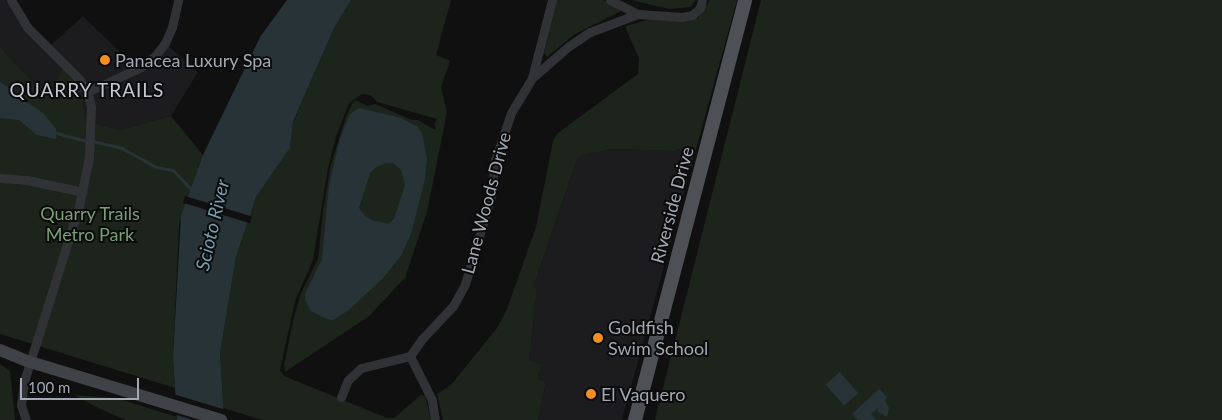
<!DOCTYPE html>
<style>
body{margin:0}
#map{position:relative;width:1222px;height:420px;overflow:hidden;background:#101011;font-family:Lato,sans-serif}
div>[style]{position:absolute}
.built>*{inset:0;background:#1c1c1e}
.green>*{inset:0;background:#1c241c}
.water>*{inset:0;background:#283337;transform-origin:0 0}
.pier>*{inset:0;background:#101011;transform-origin:0 0}
.stream>*{height:2.5px;margin:-1.25px;padding:0 1.25px;transform-origin:1.25px;border-radius:1.25px;background:#283337}
.street>*{height:9px;margin:-4.5px;padding:0 4.5px;transform-origin:4.5px;border-radius:4.5px;background:#313236}
.secondary>*{height:12px;margin:-6px;padding:0 6px;transform-origin:6px;border-radius:6px;background:#3f4246}
.primary>*{height:14px;margin:-7px;padding:0 7px;transform-origin:7px;border-radius:7px;background:#4d5055}
.dots>*{width:14px;height:14px;translate:-50% -50%;box-sizing:border-box;border:2px solid #0b0b0c;border-radius:50%}
span{translate:-50% -50%;white-space:nowrap;text-align:center;line-height:1.15;-webkit-text-stroke:4px #0b0b0c;paint-order:stroke}
.poi-label{font-size:18px;color:#a0a9b3}
.left{translate:0 -50%;text-align:left}
.street-label{font-size:18px;color:#a0a9b3}
.park-label{font-size:18px;color:#7a9e77}
.neighbourhood-label{font-size:19px;color:#c2c7cf;letter-spacing:1px}
.water-label{font-size:19px;color:#769daf;font-style:italic}
.scale{position:absolute;left:20px;top:378px;width:119px;height:22px;box-sizing:border-box;border:2px solid #a0a9b3;border-top:0;padding-left:6px;font-size:15px;line-height:18px;white-space:nowrap;color:#a0a9b3;-webkit-text-stroke:4px #0b0b0c;paint-order:stroke}
</style>
<div id="map">
<div class="built">
<div style="clip-path:polygon(0 0,11px 0,48px 48px,83px 16px,123px 55px,134px 70px,165px 43px,198px 72px,171px 116px,120px 130px,85px 121px,83px 98px,63px 68px,51px 91px,34px 83px,0 47px)"></div>
<div style="clip-path:polygon(689px 146px,686px 163px,689px 168px,691px 167px,622px 420px,538px 420px,546px 382px,537px 379px,529px 360px,537px 291px,534px 285px,577px 159px,581px 156px,611px 149px,674px 151px)"></div>
</div>
<div class="green">
<div style="clip-path:polygon(351px 0,451px 0,436px 55px,450px 61px,441px 87px,447px 112px,427px 212px,405px 278px,368px 317px,285px 372px,284px 365px,294px 317px,301px 293px,317px 261px,319px 252px,323px 211px,331px 164px,347px 114px,353px 102px,356px 100px,367px 106px,375px 104px,412px 120px,418px 120px,435px 130px,436px 127px,434px 125px,437px 119px,377px 102px,371px 95px,362px 94px,349px 103px,336px 136px,328px 168px,313px 260px,295px 301px,280px 370px,284px 376px,387px 418px,394px 418px,421px 395px,425px 396px,431px 420px,263px 420px,223px 408px,220px 353px,236px 257px,256px 197px,290px 148px,293px 123px,334px 28px)"></div>
<div style="clip-path:polygon(557px 0,604px 0,621px 11px,575px 34px,547px 57px,544px 53px)"></div>
<div style="clip-path:polygon(631px 0,696px 0,691px 7px,669px 9px)"></div>
<div style="clip-path:polygon(710px 0,737px 0,691px 167px,685px 166px,689px 146px,674px 151px,611px 149px,581px 156px,577px 159px,534px 285px,537px 291px,529px 360px,541px 365px,537px 379px,546px 382px,538px 420px,443px 420px,437px 394px,451px 385px,497px 328px,507px 309px,536px 227px,553px 141px,558px 133px,638px 74px,639px 58px,626px 29px,626px 26px,651px 19px,698px 18px)"></div>
<div style="clip-path:polygon(761px 0,1222px 0,1222px 420px,655px 420px)"></div>
<div style="clip-path:polygon(0 47px,34px 83px,51px 91px,63px 68px,72px 78px,83px 98px,85px 121px,120px 130px,171px 116px,203px 155px,179px 224px,173px 357px,175px 388px,0 334px)"></div>
<div style="clip-path:polygon(0 364px,10px 371px,15px 420px,0 420px)"></div>
<div style="clip-path:polygon(74px 395px,116px 398px,177px 417px,177px 420px,126px 420px,98px 408px)"></div>
</div>
<div class="water">
<div style="clip-path:polygon(287px 0,351px 0,334px 28px,293px 122px,290px 148px,256px 197px,236px 257px,220px 353px,224px 420px,177px 420px,173px 357px,181px 216px,203px 155px,260px 37px)"></div>
<div style="clip-path:polygon(0 82px,44px 114px,56px 129px,56px 139px,37px 135px,19px 120px,0 118px)"></div>
<div style="clip-path:polygon(evenodd,359px 108px,401px 118px,418px 127px,422px 133px,427px 159px,425px 179px,411px 234px,401px 256px,383px 278px,349px 310px,333px 320px,327px 319px,311px 311px,305px 300px,305px 294px,322px 259px,329px 185px,340px 138px,350px 114px,359px 108px,386px 163px,393px 163px,401px 170px,405px 185px,394px 219px,388px 224px,371px 220px,365px 216px,359px 208px,370px 173px,376px 167px,386px 163px)"></div>
<div style="left:840px;top:372px;width:28px;height:19px;rotate:49deg"></div>
<div style="clip-path:polygon(879px 389px,887px 397px,885px 400px,889px 408px,887px 417px,878px 412px,878px 408px,871px 414px,876px 420px,858px 420px,852px 414px)"></div>
</div>
<div class="pier">
<div style="left:185px;top:196px;width:70px;height:7px;rotate:17deg"></div>
<div style="clip-path:polygon(173px 394px,226px 410px,227px 420px,193px 420px,174px 414px)"></div>
</div>
<div class="stream">
<div style="left:53px;top:132px;width:34px;rotate:15deg"></div>
<div style="left:92px;top:141px;width:31px;rotate:13deg"></div>
<div style="left:122px;top:148px;width:39px;rotate:29deg"></div>
<div style="left:156px;top:167px;width:17px;rotate:10deg"></div>
<div style="left:173px;top:170px;width:28px;rotate:46deg"></div>
</div>
<div class="street">
<div style="left:11px;top:0;width:31px;rotate:59deg"></div>
<div style="left:27px;top:27px;width:75px;rotate:45deg"></div>
<div style="left:80px;top:80px;width:20px;rotate:63deg"></div>
<div style="left:89px;top:98px;width:9px;rotate:77deg"></div>
<div style="left:91px;top:107px;width:50px;rotate:92.3deg"></div>
<div style="left:89px;top:157px;width:50px;rotate:101.5deg"></div>
<div style="left:79px;top:206px;width:183px;rotate:107.4deg"></div>
<div style="left:24px;top:381px;width:24px;rotate:97deg"></div>
<div style="left:21px;top:405px;width:16px;rotate:72deg"></div>
<div style="left:610px;top:0;width:31px;rotate:27deg"></div>
<div style="left:532px;top:78px;width:49px;rotate:-40.9deg"></div>
<div style="left:569px;top:46px;width:25px;rotate:-34deg"></div>
<div style="left:590px;top:32px;width:51px;rotate:-20.6deg"></div>
<div style="left:638px;top:14px;width:44px;rotate:3.9deg"></div>
<div style="left:682px;top:17px;width:10px;rotate:-11deg"></div>
<div style="left:692px;top:15px;width:11px;rotate:-41deg"></div>
<div style="left:700px;top:8px;width:8px;rotate:-76deg"></div>
<div style="left:87px;top:92px;width:60px;rotate:-24.8deg"></div>
<div style="left:141px;top:67px;width:18px;rotate:-38deg"></div>
<div style="left:155px;top:56px;width:16px;rotate:-52deg"></div>
<div style="left:165px;top:43px;width:17px;rotate:-66deg"></div>
<div style="left:172px;top:27px;width:28px;rotate:-77deg"></div>
<div style="left:0;top:178px;width:27px;rotate:4deg"></div>
<div style="left:27px;top:180px;width:57px;rotate:12.1deg"></div>
<div style="left:341px;top:397px;width:18px;rotate:-68deg"></div>
<div style="left:348px;top:380px;width:18px;rotate:-43deg"></div>
<div style="left:361px;top:368px;width:50px;rotate:-13.8deg"></div>
<div style="left:435px;top:420px;width:20px;rotate:-99deg"></div>
<div style="left:432px;top:400px;width:49px;rotate:-116.6deg"></div>
<div style="left:410px;top:356px;width:21px;rotate:-55deg"></div>
<div style="left:422px;top:339px;width:45px;rotate:-46.8deg"></div>
<div style="left:453px;top:306px;width:25px;rotate:-61deg"></div>
<div style="left:465px;top:284px;width:95px;rotate:-73.5deg"></div>
<div style="left:492px;top:193px;width:30px;rotate:-86deg"></div>
<div style="left:494px;top:163px;width:53px;rotate:-71.2deg"></div>
<div style="left:511px;top:113px;width:41px;rotate:-59deg"></div>
<div style="left:532px;top:78px;width:81px;rotate:-75.6deg"></div>
</div>
<div class="secondary">
<div style="left:0;top:350px;width:29px;rotate:22deg"></div>
<div style="left:27px;top:361px;width:203px;rotate:16.9deg"></div>
</div>
<div class="primary">
<div style="left:635px;top:420px;width:434px;rotate:-75.3deg"></div>
</div>
<div class="dots">
<div style="left:105px;top:60px;background:#f58f24"></div>
<div style="left:598px;top:338px;background:#f58f24"></div>
<div style="left:591px;top:394px;background:#f58f24"></div>
</div>
<div class="poi-label">
<span class="left" style="left:115px;top:60px">Panacea Luxury Spa</span>
<span class="left" style="left:608px;top:338px">Goldfish<br>Swim School</span>
<span class="left" style="left:601px;top:394px">El Vaquero</span>
</div>
<div class="street-label">
<span style="left:486px;top:203px;rotate:-75deg">Lane Woods Drive</span>
<span style="left:672px;top:205px;rotate:-75deg">Riverside Drive</span>
</div>
<div class="park-label">
<span style="left:90px;top:224px">Quarry Trails<br>Metro Park</span>
</div>
<div class="neighbourhood-label">
<span style="left:87px;top:90px">QUARRY TRAILS</span>
</div>
<div class="water-label">
<span style="left:212px;top:225px;rotate:-77deg">Scioto River</span>
</div>
<div class="scale">100 m</div>
</div>
